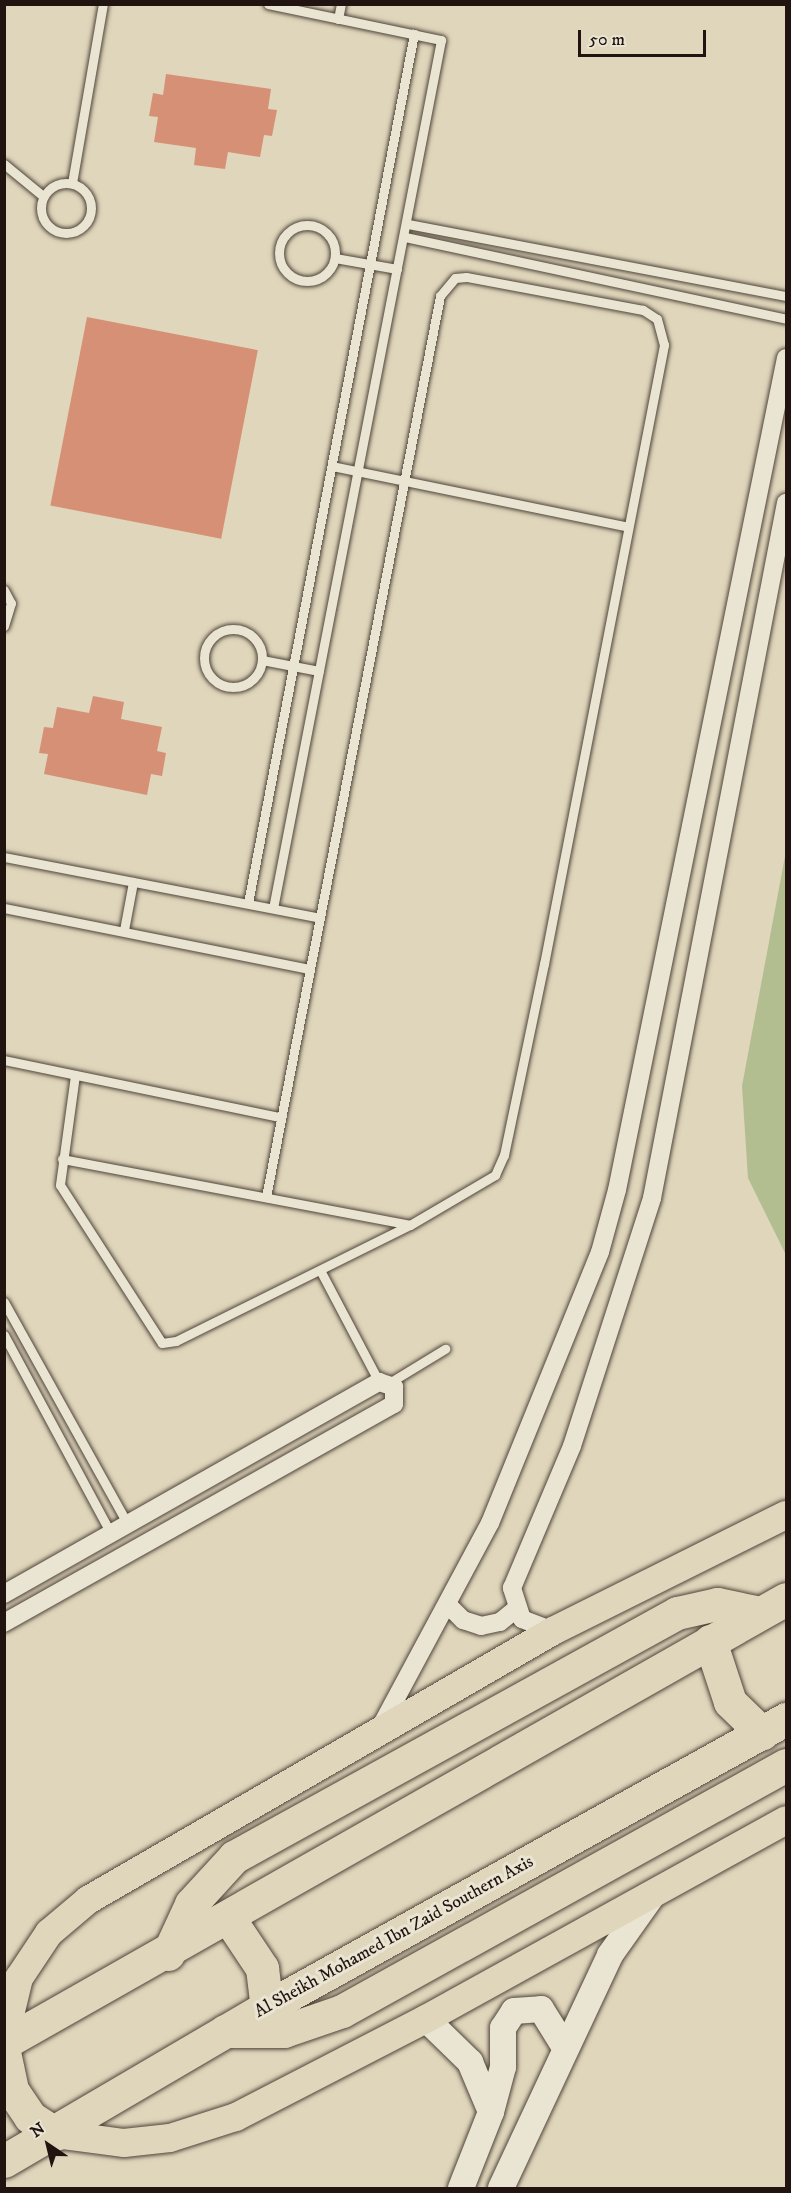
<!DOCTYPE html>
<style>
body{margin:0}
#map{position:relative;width:791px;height:2193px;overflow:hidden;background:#dfd6bb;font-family:"IM FELL DW Pica",serif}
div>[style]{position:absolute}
.green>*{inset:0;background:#b2be90}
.building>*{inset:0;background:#d69075;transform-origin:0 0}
.roads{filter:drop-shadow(0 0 2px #50443b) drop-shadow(0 0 2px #50443b)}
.lane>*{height:9px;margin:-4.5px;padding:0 4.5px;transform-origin:4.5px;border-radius:4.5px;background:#eae4d3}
.lane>.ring{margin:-4.5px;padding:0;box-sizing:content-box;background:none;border:9px solid #eae4d3;border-radius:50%}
.street>*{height:18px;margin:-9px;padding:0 9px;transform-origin:9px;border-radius:9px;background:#eae4d3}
.secondary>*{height:26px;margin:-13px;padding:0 13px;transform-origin:13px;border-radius:13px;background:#eae4d3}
.primary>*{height:28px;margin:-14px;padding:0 14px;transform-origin:14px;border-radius:14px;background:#dfd6bb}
.highway>*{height:33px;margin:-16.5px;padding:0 16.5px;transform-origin:16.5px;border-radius:16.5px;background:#dfd6bb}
span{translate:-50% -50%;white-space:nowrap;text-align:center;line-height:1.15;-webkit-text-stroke:6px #eae4d3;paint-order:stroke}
.street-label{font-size:18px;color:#211410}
.frame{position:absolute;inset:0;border:6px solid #211410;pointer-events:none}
.north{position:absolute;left:18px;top:2115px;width:60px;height:60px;-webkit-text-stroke:4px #eae4d3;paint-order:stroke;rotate:325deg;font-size:16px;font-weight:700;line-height:24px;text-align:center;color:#211410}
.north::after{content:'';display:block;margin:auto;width:21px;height:27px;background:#211410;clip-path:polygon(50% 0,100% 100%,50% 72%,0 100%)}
.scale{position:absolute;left:578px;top:30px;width:128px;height:27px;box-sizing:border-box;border:3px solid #211410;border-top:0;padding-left:8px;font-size:18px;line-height:21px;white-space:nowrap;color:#211410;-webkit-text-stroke:4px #eae4d3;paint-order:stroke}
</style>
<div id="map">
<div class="green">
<div style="clip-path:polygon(786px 851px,786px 1255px,748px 1178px,742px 1086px)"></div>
</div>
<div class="building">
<div style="clip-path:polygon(166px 74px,271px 89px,268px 109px,277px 110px,272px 136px,264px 135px,260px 157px,228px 152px,225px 169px,194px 165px,196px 148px,154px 142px,158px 117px,149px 116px,153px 93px,163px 95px)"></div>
<div style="left:87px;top:317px;width:174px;height:192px;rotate:11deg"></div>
<div style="clip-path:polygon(93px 696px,124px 702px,121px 719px,162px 727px,157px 751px,166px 753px,162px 776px,151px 774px,147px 795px,44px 774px,48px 754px,39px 753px,44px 727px,53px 728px,57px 707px,89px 713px)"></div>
</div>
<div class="roads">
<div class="lane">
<div style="left:268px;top:4px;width:177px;rotate:11.8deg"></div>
<div style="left:441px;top:40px;width:884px;rotate:100.95deg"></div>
<div style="left:338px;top:19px;width:15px;rotate:-79deg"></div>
<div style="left:4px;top:164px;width:50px;rotate:39.4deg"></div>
<div class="ring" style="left:41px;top:183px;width:41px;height:41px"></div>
<div style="left:72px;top:183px;width:182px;rotate:-80.2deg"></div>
<div style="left:408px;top:224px;width:385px;rotate:10.8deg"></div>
<div class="ring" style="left:279px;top:225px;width:47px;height:47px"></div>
<div style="left:405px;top:237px;width:390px;rotate:12.1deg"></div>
<div style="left:335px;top:258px;width:63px;rotate:10.1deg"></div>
<div style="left:332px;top:466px;width:302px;rotate:11.6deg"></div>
<div style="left:4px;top:590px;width:15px;rotate:62deg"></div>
<div style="left:11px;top:603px;width:24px;rotate:107deg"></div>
<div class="ring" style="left:204px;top:629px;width:49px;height:49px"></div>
<div style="left:262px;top:660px;width:58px;rotate:10.9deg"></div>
<div style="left:4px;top:857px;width:319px;rotate:10.9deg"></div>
<div style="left:248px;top:903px;width:885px;rotate:-79.19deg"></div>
<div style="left:4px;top:908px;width:310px;rotate:11.3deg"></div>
<div style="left:124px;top:930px;width:49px;rotate:-79.4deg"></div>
<div style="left:4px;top:1060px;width:282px;rotate:11.7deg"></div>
<div style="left:75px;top:1075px;width:111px;rotate:97.8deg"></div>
<div style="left:60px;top:1185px;width:188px;rotate:57.2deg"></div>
<div style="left:162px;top:1343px;width:14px;rotate:-8deg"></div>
<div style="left:176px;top:1341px;width:261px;rotate:-26.4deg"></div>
<div style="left:410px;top:1225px;width:99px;rotate:-30.5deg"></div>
<div style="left:495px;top:1175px;width:22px;rotate:-66deg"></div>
<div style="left:504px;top:1155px;width:195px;rotate:-78.2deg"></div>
<div style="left:544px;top:964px;width:631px;rotate:-79.03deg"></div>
<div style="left:664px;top:345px;width:27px;rotate:-105deg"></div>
<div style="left:657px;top:319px;width:17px;rotate:-147deg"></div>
<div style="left:643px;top:310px;width:180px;rotate:-169.4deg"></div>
<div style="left:466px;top:277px;width:11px;rotate:175deg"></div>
<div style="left:455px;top:278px;width:23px;rotate:130deg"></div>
<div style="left:440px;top:296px;width:918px;rotate:100.93deg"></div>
<div style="left:62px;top:1159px;width:354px;rotate:10.7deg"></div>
<div style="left:320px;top:1270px;width:127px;rotate:62.2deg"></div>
<div style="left:4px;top:1302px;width:255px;rotate:60.9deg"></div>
<div style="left:4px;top:1335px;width:226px;rotate:61.7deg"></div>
<div style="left:389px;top:1383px;width:66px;rotate:-31.3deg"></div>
</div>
<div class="street">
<div style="left:4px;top:1594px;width:431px;rotate:-29.5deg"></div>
<div style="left:379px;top:1382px;width:16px;rotate:18deg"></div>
<div style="left:394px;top:1387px;width:17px;rotate:90deg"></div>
<div style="left:394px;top:1404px;width:447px;rotate:150.7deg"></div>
<div style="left:449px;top:1606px;width:20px;rotate:45deg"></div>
<div style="left:463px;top:1620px;width:19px;rotate:18deg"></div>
<div style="left:481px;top:1626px;width:19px;rotate:-12deg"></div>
<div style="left:500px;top:1622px;width:19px;rotate:-39deg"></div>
<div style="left:553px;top:1631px;width:33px;rotate:-159deg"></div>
<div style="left:522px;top:1619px;width:33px;rotate:-108deg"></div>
<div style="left:512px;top:1588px;width:154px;rotate:-67.1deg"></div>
<div style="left:572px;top:1446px;width:261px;rotate:-72.1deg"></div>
<div style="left:652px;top:1198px;width:708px;rotate:-79.09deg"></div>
<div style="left:380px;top:1728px;width:233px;rotate:-61.8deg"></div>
<div style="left:490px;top:1523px;width:292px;rotate:-67.9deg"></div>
<div style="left:600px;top:1252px;width:64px;rotate:-74.7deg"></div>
<div style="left:617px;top:1190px;width:849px;rotate:-78.52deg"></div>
</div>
<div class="secondary">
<div style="left:426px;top:2019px;width:62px;rotate:44.3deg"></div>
<div style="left:470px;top:2062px;width:54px;rotate:67.2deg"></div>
<div style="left:491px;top:2112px;width:82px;rotate:111.5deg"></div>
<div style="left:491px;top:2112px;width:47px;rotate:-75.1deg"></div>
<div style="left:503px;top:2067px;width:39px;rotate:-90deg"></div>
<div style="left:503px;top:2028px;width:20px;rotate:-57deg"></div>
<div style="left:514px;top:2011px;width:27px;rotate:-4deg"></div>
<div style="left:541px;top:2009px;width:44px;rotate:58.1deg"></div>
<div style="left:501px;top:2188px;width:257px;rotate:-64.9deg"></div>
<div style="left:610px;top:1955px;width:71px;rotate:-54.7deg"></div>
</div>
<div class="primary">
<div style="left:4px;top:2040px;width:64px;rotate:-76.4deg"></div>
<div style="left:19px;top:1978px;width:54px;rotate:-56.3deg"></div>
<div style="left:49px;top:1933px;width:51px;rotate:-40.2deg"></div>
<div style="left:88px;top:1900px;width:537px;rotate:-30.05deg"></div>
<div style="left:553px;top:1631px;width:260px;rotate:-26.5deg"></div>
<div style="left:56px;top:2134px;width:69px;rotate:7.5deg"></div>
<div style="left:124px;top:2143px;width:46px;rotate:-6.2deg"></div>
<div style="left:170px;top:2138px;width:69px;rotate:-17.7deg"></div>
<div style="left:236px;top:2117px;width:214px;rotate:-27.3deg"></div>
<div style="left:426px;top:2019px;width:411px;rotate:-28.9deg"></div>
</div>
<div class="highway">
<div style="left:710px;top:1641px;width:64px;rotate:71.8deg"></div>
<div style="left:730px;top:1702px;width:45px;rotate:44.1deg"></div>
<div style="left:230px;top:1920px;width:58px;rotate:56.3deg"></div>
<div style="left:262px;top:1968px;width:39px;rotate:83deg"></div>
<div style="left:168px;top:1954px;width:55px;rotate:-65.3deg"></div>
<div style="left:191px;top:1904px;width:64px;rotate:-47.5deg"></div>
<div style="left:234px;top:1857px;width:506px;rotate:-28.85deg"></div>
<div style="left:677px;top:1613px;width:41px;rotate:-12.7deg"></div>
<div style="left:717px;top:1604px;width:44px;rotate:11.8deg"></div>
<div style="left:225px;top:2031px;width:59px"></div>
<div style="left:284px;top:2031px;width:61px;rotate:-19deg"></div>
<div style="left:342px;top:2011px;width:508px;rotate:-28.99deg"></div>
<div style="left:4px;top:2043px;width:899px;rotate:-29.59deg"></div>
<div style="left:4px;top:2052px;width:39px;rotate:78deg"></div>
<div style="left:12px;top:2090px;width:32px;rotate:56deg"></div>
<div style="left:30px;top:2117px;width:31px;rotate:33deg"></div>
<div style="left:4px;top:2161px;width:305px;rotate:-30.4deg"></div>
<div style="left:267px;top:2007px;width:594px;rotate:-29.03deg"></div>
</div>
</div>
<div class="street-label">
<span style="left:394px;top:1937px;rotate:-29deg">Al Sheikh Mohamed Ibn Zaid Southern Axis</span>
</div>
<div class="frame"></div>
<div class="north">N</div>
<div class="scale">50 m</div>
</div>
